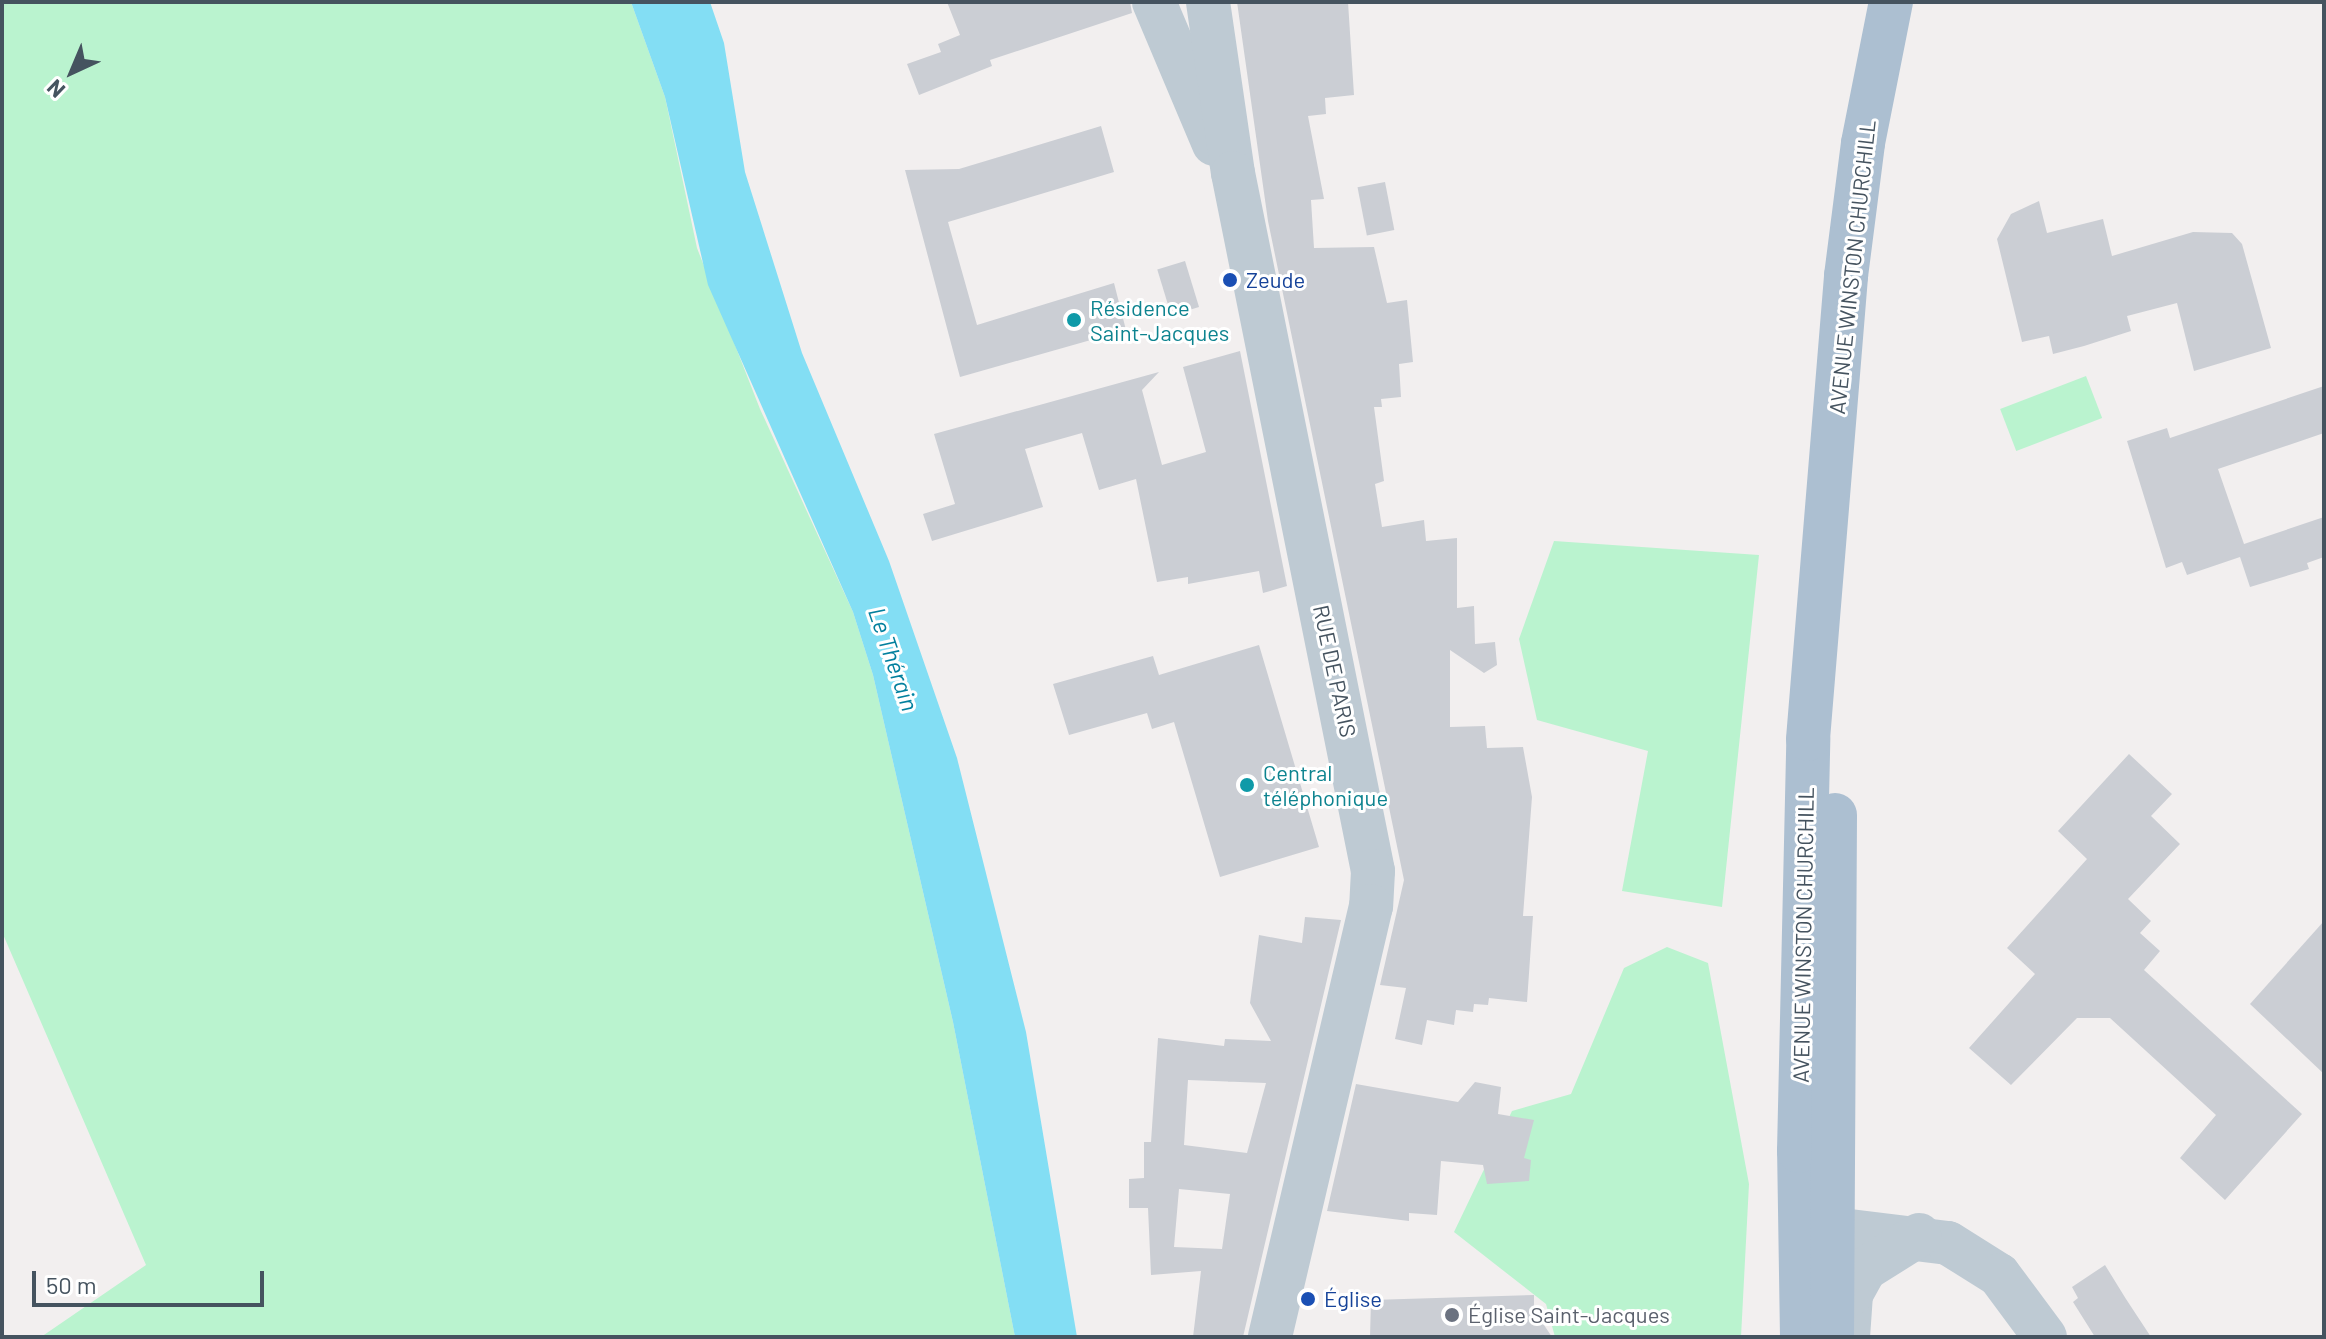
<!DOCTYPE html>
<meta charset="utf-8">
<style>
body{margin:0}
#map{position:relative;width:2326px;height:1339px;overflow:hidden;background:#f2efef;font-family:Barlow,sans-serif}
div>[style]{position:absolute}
.green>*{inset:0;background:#baf3cf;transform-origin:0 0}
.water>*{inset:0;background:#83def4}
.building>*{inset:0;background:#cbced4;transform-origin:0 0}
.minor>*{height:44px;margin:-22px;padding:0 22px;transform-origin:22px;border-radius:22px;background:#becad3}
.major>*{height:44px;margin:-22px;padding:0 22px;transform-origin:22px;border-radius:22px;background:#acbfd1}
.dots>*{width:22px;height:22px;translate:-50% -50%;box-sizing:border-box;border:4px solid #fff;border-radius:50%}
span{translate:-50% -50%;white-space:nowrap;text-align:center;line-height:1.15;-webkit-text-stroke:6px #fff;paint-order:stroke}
.street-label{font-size:22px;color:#45535f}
.transit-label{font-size:22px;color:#164399}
.left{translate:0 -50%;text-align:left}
.culture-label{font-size:22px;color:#0d838f}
.worship-label{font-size:22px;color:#5b616d}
.water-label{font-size:24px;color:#03809e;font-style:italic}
.frame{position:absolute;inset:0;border:4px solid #45535f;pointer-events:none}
.north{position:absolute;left:32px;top:32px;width:80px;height:80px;-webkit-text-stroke:6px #fff;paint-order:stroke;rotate:224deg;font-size:22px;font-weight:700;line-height:32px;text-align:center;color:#45535f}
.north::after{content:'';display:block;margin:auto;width:28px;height:36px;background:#45535f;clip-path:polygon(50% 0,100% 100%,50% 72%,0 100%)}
.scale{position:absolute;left:32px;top:1271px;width:232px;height:36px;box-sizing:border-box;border:4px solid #45535f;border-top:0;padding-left:10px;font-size:24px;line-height:28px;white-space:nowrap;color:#45535f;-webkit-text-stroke:6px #fff;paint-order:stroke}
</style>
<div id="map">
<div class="green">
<div style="clip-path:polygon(2px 2px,631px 2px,665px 97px,697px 248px,760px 409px,853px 612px,873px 675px,953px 1022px,1015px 1337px,41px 1337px,146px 1265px,2px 932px)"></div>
<div style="left:2086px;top:376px;width:45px;height:92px;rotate:69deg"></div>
<div style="clip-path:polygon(1554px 541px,1759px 555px,1722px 907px,1622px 891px,1648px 751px,1537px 720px,1519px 639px)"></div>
<div style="clip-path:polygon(1667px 947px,1708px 963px,1749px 1184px,1741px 1337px,1555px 1337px,1546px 1304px,1454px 1232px,1512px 1111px,1571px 1094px,1624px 968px)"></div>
</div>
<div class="water">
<div style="clip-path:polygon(631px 2px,710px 2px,724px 43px,745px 172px,802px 353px,889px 561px,957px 758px,1026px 1032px,1077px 1337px,1015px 1337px,953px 1022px,873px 675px,853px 612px,708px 285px,665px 97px)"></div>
</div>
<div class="building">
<div style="clip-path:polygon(947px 2px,1130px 2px,1132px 13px,990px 60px,992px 66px,919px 95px,907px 64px,941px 52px,938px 44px,960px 35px)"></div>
<div style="clip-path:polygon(1237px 2px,1348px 2px,1354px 95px,1325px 98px,1326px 114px,1308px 116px,1324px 199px,1311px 200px,1314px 248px,1374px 247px,1387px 303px,1407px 300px,1413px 362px,1399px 364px,1401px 397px,1381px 399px,1382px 407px,1374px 407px,1384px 481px,1375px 484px,1382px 527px,1424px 520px,1426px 541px,1457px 538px,1457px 608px,1474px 606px,1475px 644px,1495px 642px,1497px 665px,1484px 673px,1450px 650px,1450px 727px,1485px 726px,1487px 748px,1523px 747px,1532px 797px,1523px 916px,1533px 916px,1527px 1002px,1489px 998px,1488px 1005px,1474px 1004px,1473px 1012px,1456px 1010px,1454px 1025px,1427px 1020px,1422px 1045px,1395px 1039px,1406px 988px,1380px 985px,1404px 880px,1268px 221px)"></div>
<div style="clip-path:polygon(1101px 126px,1114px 172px,948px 222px,977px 325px,1114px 283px,1126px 330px,960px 377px,905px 170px,959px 169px)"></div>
<div style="left:1385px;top:182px;width:49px;height:28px;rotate:79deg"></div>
<div style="clip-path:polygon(2039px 201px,2047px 233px,2103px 219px,2112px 256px,2193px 232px,2232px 233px,2242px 244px,2271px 348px,2194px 371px,2177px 303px,2127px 316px,2131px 331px,2084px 346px,2053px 354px,2049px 336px,2022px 342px,1997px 239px,2011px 214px)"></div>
<div style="left:1185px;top:261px;width:48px;height:29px;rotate:73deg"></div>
<div style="clip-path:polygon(1240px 351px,1287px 586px,1263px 593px,1259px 571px,1188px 584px,1188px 577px,1157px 582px,1136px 479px,1099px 490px,1082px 433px,1025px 449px,1043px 507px,932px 541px,923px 514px,955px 504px,934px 434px,1159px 372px,1142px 390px,1162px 465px,1206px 452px,1183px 367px)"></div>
<div style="clip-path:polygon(2324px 386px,2324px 433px,2218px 469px,2244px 544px,2324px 517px,2324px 557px,2307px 563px,2309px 569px,2250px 587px,2240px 557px,2187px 575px,2182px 562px,2166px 568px,2127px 441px,2167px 428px,2170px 438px)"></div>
<div style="clip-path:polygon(1259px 645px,1319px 847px,1220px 877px,1174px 722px,1152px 729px,1147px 713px,1069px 735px,1053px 684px,1153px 656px,1159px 675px)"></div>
<div style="clip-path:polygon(2129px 754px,2172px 794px,2151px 816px,2180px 844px,2128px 899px,2151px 921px,2140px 933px,2160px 951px,2144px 970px,2302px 1114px,2225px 1200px,2180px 1158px,2216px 1115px,2110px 1018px,2077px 1018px,2011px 1085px,1969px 1048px,2035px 974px,2007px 948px,2087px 859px,2058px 831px)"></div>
<div style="clip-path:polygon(evenodd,1305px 917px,1341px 920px,1243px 1337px,1193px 1337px,1201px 1271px,1151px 1275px,1148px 1208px,1129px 1208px,1129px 1179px,1144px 1178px,1144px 1142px,1151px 1142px,1158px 1038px,1224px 1046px,1225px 1039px,1271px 1041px,1250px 1003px,1259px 935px,1302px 943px,1305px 917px,1188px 1080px,1266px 1083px,1247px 1153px,1184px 1145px,1188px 1080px,1305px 917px,1179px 1189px,1230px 1194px,1222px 1249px,1174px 1247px,1179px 1189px)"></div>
<div style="clip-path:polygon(2324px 921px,2324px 1074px,2250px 1004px)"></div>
<div style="clip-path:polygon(1475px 1082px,1501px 1087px,1498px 1114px,1534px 1120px,1524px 1158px,1531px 1160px,1529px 1181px,1487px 1184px,1483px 1165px,1441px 1161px,1437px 1215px,1409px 1213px,1409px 1221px,1327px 1211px,1356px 1084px,1458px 1102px)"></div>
<div style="clip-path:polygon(2105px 1265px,2126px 1299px,2151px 1337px,2095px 1337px,2073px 1302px,2078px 1298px,2072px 1287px)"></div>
<div style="clip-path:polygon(1534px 1295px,1534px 1310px,1552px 1337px,1370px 1337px,1371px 1300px)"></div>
</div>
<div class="minor">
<div style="left:1154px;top:2px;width:154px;rotate:67.1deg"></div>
<div style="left:1208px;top:2px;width:173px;rotate:81.7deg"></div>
<div style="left:1233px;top:173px;width:712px;rotate:78.66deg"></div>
<div style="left:1373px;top:871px;width:35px;rotate:93deg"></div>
<div style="left:1371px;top:906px;width:443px;rotate:103.2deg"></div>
<div style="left:1801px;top:1225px;width:148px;rotate:7deg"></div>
<div style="left:1948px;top:1243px;width:60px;rotate:32.1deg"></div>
<div style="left:1999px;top:1275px;width:77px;rotate:53.4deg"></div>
<div style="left:1848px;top:1337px;width:43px;rotate:-86deg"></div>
<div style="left:1851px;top:1294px;width:29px;rotate:-61deg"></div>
<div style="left:1865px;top:1269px;width:64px;rotate:-32.2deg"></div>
</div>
<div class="major">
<div style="left:1802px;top:1337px;width:186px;rotate:-90.9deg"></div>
<div style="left:1799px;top:1151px;width:412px;rotate:-88.7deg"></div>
<div style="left:1808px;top:739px;width:465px;rotate:-85.3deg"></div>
<div style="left:1846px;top:276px;width:134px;rotate:-82.7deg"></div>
<div style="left:1863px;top:143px;width:144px;rotate:-78.8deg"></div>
<div style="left:1832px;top:1337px;width:522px;rotate:-89.67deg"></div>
</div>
<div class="dots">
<div style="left:1230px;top:280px;background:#1a4fb4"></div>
<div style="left:1074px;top:320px;background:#0f9aa8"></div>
<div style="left:1247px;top:785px;background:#0f9aa8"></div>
<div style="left:1308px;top:1299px;background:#1a4fb4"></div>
<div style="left:1452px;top:1315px;background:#6b7280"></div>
</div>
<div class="street-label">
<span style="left:1852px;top:267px;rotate:-84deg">AVENUE WINSTON CHURCHILL</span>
<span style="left:1335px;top:671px;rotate:78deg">RUE DE PARIS</span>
<span style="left:1803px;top:935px;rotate:-89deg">AVENUE WINSTON CHURCHILL</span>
</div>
<div class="transit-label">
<span class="left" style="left:1246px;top:280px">Zeude</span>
<span class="left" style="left:1324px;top:1299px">Église</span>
</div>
<div class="culture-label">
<span class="left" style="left:1090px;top:320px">Résidence<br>Saint-Jacques</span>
<span class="left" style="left:1263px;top:785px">Central<br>téléphonique</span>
</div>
<div class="worship-label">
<span class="left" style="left:1468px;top:1315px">Église Saint-Jacques</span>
</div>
<div class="water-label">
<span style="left:894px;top:659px;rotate:71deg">Le Thérain</span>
</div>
<div class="frame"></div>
<div class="north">N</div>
<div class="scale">50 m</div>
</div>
